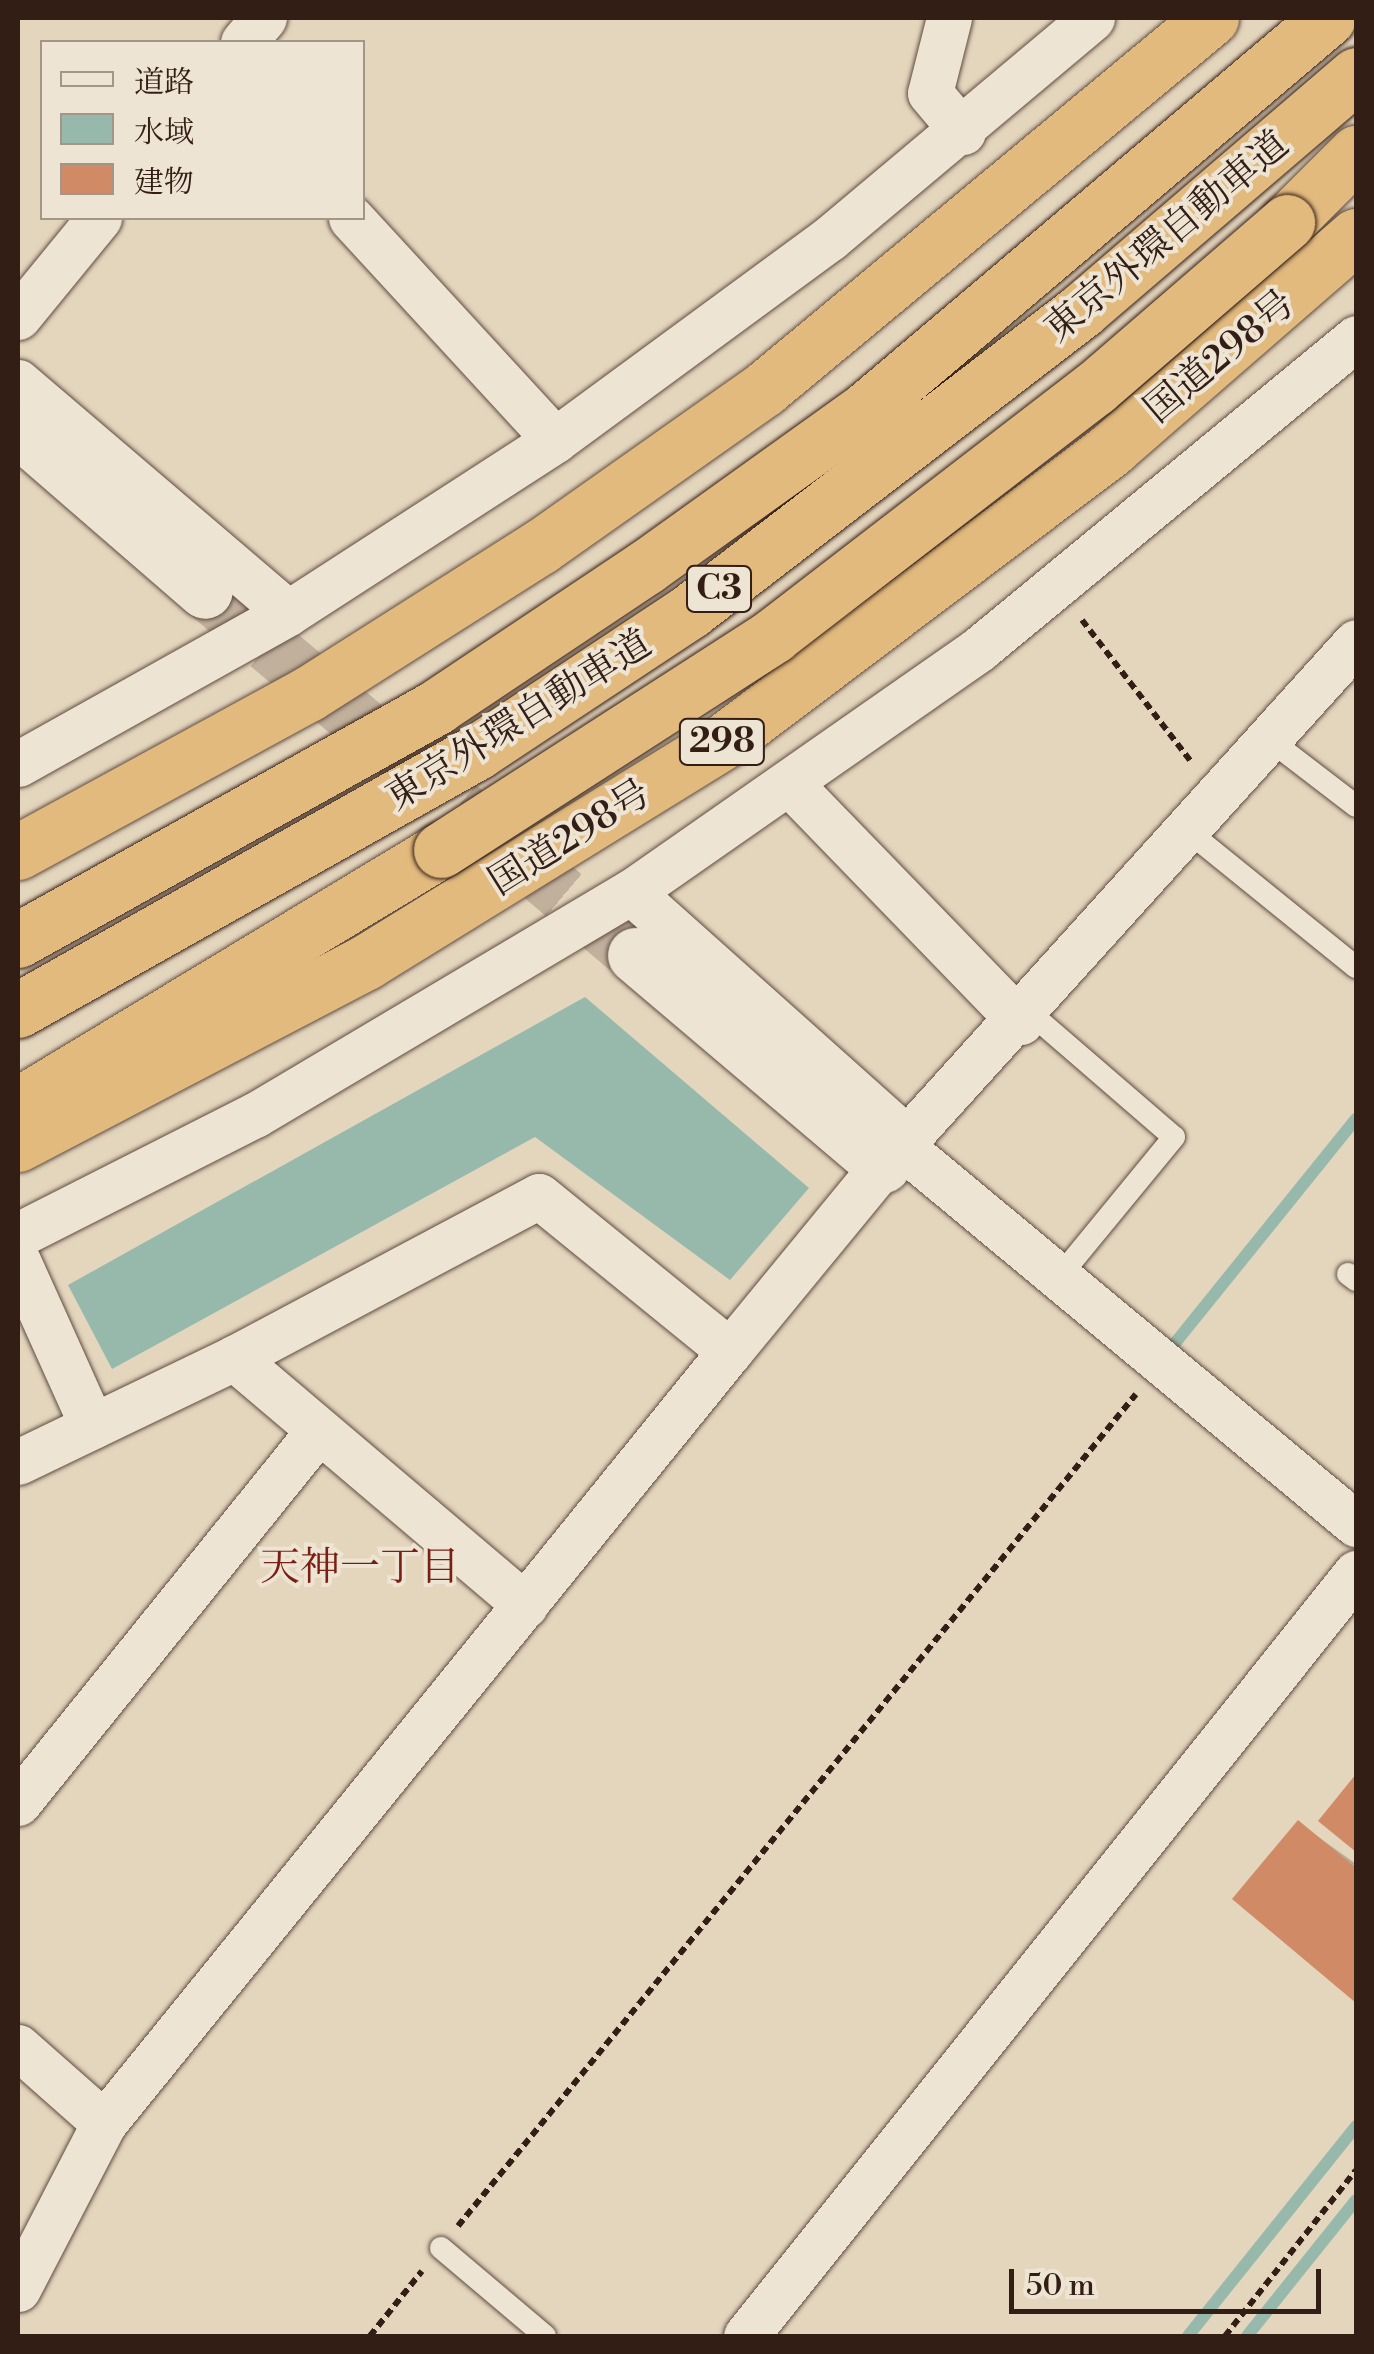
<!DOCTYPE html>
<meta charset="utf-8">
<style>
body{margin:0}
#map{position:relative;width:1374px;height:2354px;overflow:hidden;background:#e4d5bd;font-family:"Libre Bodoni","Noto Serif JP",serif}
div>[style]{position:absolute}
.water>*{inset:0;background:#97b9ac}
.shadow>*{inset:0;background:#0003}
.stream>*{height:12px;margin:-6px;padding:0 6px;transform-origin:6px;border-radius:6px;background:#97b9ac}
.building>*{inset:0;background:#d08a65}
.tertiary-tunnel>*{height:55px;margin-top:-27.5px;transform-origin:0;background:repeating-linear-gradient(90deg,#c1b09c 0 55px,transparent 0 83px)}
.path>*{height:6px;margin-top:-3px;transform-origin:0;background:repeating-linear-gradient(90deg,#331e16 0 8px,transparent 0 13px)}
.roads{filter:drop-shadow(0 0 2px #5f4c40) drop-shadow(0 0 2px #5f4c40)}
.service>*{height:22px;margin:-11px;padding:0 11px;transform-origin:11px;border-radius:11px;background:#ede4d4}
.minor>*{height:45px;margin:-22.5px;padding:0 22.5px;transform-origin:22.5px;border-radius:22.5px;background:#ede4d4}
.tertiary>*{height:55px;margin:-27.5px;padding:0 27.5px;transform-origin:27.5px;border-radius:27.5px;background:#ede4d4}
.trunk>*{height:55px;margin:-27.5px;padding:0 27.5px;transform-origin:27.5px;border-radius:27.5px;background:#e2ba7e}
.motorway>*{height:55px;margin:-27.5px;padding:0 27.5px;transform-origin:27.5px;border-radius:27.5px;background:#e2ba7e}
.bridges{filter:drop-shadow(0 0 2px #331e16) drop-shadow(0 0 2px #331e16)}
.motorway-bridge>*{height:55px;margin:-27.5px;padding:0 27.5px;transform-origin:27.5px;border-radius:27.5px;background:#e2ba7e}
span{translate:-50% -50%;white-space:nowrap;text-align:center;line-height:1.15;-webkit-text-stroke:8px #ede4d4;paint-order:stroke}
.shield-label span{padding:2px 8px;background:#ede4d4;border:2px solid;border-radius:8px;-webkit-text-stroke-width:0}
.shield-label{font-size:35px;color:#331e16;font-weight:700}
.street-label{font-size:38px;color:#331e16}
.neighbourhood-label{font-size:40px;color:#7a1f14}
.frame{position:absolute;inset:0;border:20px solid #331e16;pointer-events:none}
.legend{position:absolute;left:40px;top:40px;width:325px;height:180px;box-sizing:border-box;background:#ede4d4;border:2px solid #a39588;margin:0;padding:12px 18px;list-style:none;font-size:30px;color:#331e16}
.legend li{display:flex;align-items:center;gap:20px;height:50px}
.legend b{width:50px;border:2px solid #a39588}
.scale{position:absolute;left:1009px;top:2269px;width:312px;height:45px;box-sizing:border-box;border:5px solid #331e16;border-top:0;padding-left:12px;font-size:30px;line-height:35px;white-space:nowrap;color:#331e16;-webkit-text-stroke:8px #ede4d4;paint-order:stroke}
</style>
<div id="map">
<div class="water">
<div style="clip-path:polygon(585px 997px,809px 1188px,730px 1280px,535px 1137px,112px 1369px,68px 1285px)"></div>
</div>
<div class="shadow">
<div style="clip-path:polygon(1299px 1823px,1356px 1864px,1356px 2000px,1236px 1899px)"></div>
</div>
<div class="stream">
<div style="left:1167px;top:1353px;width:301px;rotate:-51.1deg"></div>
<div style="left:1188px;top:2336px;width:269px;rotate:-51.3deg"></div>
<div style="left:1247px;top:2336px;width:174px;rotate:-51.3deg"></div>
</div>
<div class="building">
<div style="clip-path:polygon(1356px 1774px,1356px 1852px,1318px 1821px)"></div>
<div style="clip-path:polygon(1298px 1820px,1356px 1868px,1356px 2003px,1232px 1899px)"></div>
</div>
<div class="tertiary-tunnel">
<div style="left:205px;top:591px;width:563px;rotate:40.25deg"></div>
</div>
<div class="path">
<div style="left:1082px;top:620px;width:177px;rotate:52.4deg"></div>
<div style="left:458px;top:2226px;width:1073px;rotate:-50.82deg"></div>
<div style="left:370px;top:2336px;width:83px;rotate:-51.3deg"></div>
<div style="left:1225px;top:2336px;width:211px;rotate:-51.7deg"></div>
</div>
<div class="roads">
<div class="service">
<div style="left:1270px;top:740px;width:108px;rotate:37.5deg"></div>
<div style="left:1189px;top:832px;width:215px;rotate:39deg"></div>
<div style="left:1029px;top:1012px;width:191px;rotate:40.8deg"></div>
<div style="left:1174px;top:1137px;width:181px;rotate:129.4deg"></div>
<div style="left:1348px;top:1274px;width:10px;rotate:37deg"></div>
<div style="left:441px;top:2248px;width:136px;rotate:40.2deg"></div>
</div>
<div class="minor">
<div style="left:949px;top:18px;width:77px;rotate:104.2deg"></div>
<div style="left:930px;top:93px;width:51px;rotate:49.8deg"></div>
<div style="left:243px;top:42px;width:32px;rotate:-49deg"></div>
<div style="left:351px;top:218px;width:301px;rotate:47.4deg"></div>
<div style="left:18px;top:317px;width:128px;rotate:-50.7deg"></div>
<div style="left:18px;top:382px;width:355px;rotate:40.5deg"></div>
<div style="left:18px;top:764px;width:309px;rotate:-29.2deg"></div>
<div style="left:288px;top:613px;width:318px;rotate:-32.9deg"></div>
<div style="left:555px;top:440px;width:341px;rotate:-36.3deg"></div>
<div style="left:830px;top:238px;width:342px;rotate:-40deg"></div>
<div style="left:791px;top:785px;width:330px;rotate:45.9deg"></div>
<div style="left:631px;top:892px;width:370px;rotate:41.8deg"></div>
<div style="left:901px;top:1146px;width:592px;rotate:39.72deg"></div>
<div style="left:18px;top:1235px;width:266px;rotate:-26.9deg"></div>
<div style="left:255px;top:1115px;width:437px;rotate:-30.7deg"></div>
<div style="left:631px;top:892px;width:424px;rotate:-34.9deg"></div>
<div style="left:979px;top:649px;width:489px;rotate:-39.5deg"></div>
<div style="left:18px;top:1261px;width:181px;rotate:65.8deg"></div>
<div style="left:234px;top:1358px;width:345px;rotate:-28deg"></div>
<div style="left:539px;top:1196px;width:246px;rotate:39.1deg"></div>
<div style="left:18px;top:1462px;width:240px;rotate:-25.7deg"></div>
<div style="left:234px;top:1358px;width:382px;rotate:40.3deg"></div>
<div style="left:18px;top:1803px;width:478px;rotate:-51.1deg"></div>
<div style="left:18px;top:2047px;width:115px;rotate:41.5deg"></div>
<div style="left:18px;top:2289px;width:187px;rotate:-62.6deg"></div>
<div style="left:104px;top:2123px;width:994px;rotate:-50.96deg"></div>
<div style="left:730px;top:1351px;width:241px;rotate:-50.6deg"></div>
<div style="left:883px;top:1165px;width:705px;rotate:-47.87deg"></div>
<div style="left:746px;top:2336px;width:977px;rotate:-51.36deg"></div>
</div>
<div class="tertiary">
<div style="left:18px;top:429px;width:247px;rotate:40.9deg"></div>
<div style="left:635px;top:955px;width:325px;rotate:40.3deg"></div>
</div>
<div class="trunk">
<div style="left:18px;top:852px;width:330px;rotate:-28.6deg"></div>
<div style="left:308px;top:694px;width:275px;rotate:-32.4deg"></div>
<div style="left:540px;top:547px;width:274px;rotate:-35.2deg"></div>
<div style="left:764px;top:389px;width:581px;rotate:-39.69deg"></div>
<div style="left:18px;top:1144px;width:393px;rotate:-27.6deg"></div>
<div style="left:366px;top:962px;width:422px;rotate:-31.7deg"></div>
<div style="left:725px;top:740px;width:485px;rotate:-37deg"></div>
<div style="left:1112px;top:448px;width:323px;rotate:-41deg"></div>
</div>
<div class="motorway">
<div style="left:1287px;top:222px;width:98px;rotate:-45deg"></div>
<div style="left:18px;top:1105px;width:494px;rotate:-31.1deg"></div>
</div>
</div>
<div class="bridges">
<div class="motorway-bridge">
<div style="left:441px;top:850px;width:396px;rotate:-32.8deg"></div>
<div style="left:774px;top:635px;width:405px;rotate:-37.6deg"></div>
<div style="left:1095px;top:388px;width:254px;rotate:-40.8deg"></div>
<div style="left:18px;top:940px;width:479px;rotate:-29.1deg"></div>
<div style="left:436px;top:707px;width:252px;rotate:-33.7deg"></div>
<div style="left:646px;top:567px;width:268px;rotate:-35.6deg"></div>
<div style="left:864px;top:411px;width:608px;rotate:-40.26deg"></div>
<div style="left:18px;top:1010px;width:527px;rotate:-29.34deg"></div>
<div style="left:477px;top:752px;width:255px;rotate:-33.5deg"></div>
<div style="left:690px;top:611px;width:494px;rotate:-37.5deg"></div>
<div style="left:1082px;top:310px;width:361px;rotate:-40.6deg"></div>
</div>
</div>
<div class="shield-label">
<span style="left:719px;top:589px">C3</span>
<span style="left:722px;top:742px">298</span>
</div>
<div class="street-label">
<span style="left:1167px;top:237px;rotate:-40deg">東京外環自動車道</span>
<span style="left:1220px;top:357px;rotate:-40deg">国道298号</span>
<span style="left:519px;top:721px;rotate:-32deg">東京外環自動車道</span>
<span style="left:570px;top:838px;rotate:-32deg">国道298号</span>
</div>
<div class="neighbourhood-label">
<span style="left:360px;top:1568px">天神一丁目</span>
</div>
<div class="frame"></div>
<ul class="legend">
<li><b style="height:12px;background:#ede4d4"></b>道路</li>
<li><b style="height:28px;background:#97b9ac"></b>水域</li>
<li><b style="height:28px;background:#d08a65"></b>建物</li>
</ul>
<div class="scale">50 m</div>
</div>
